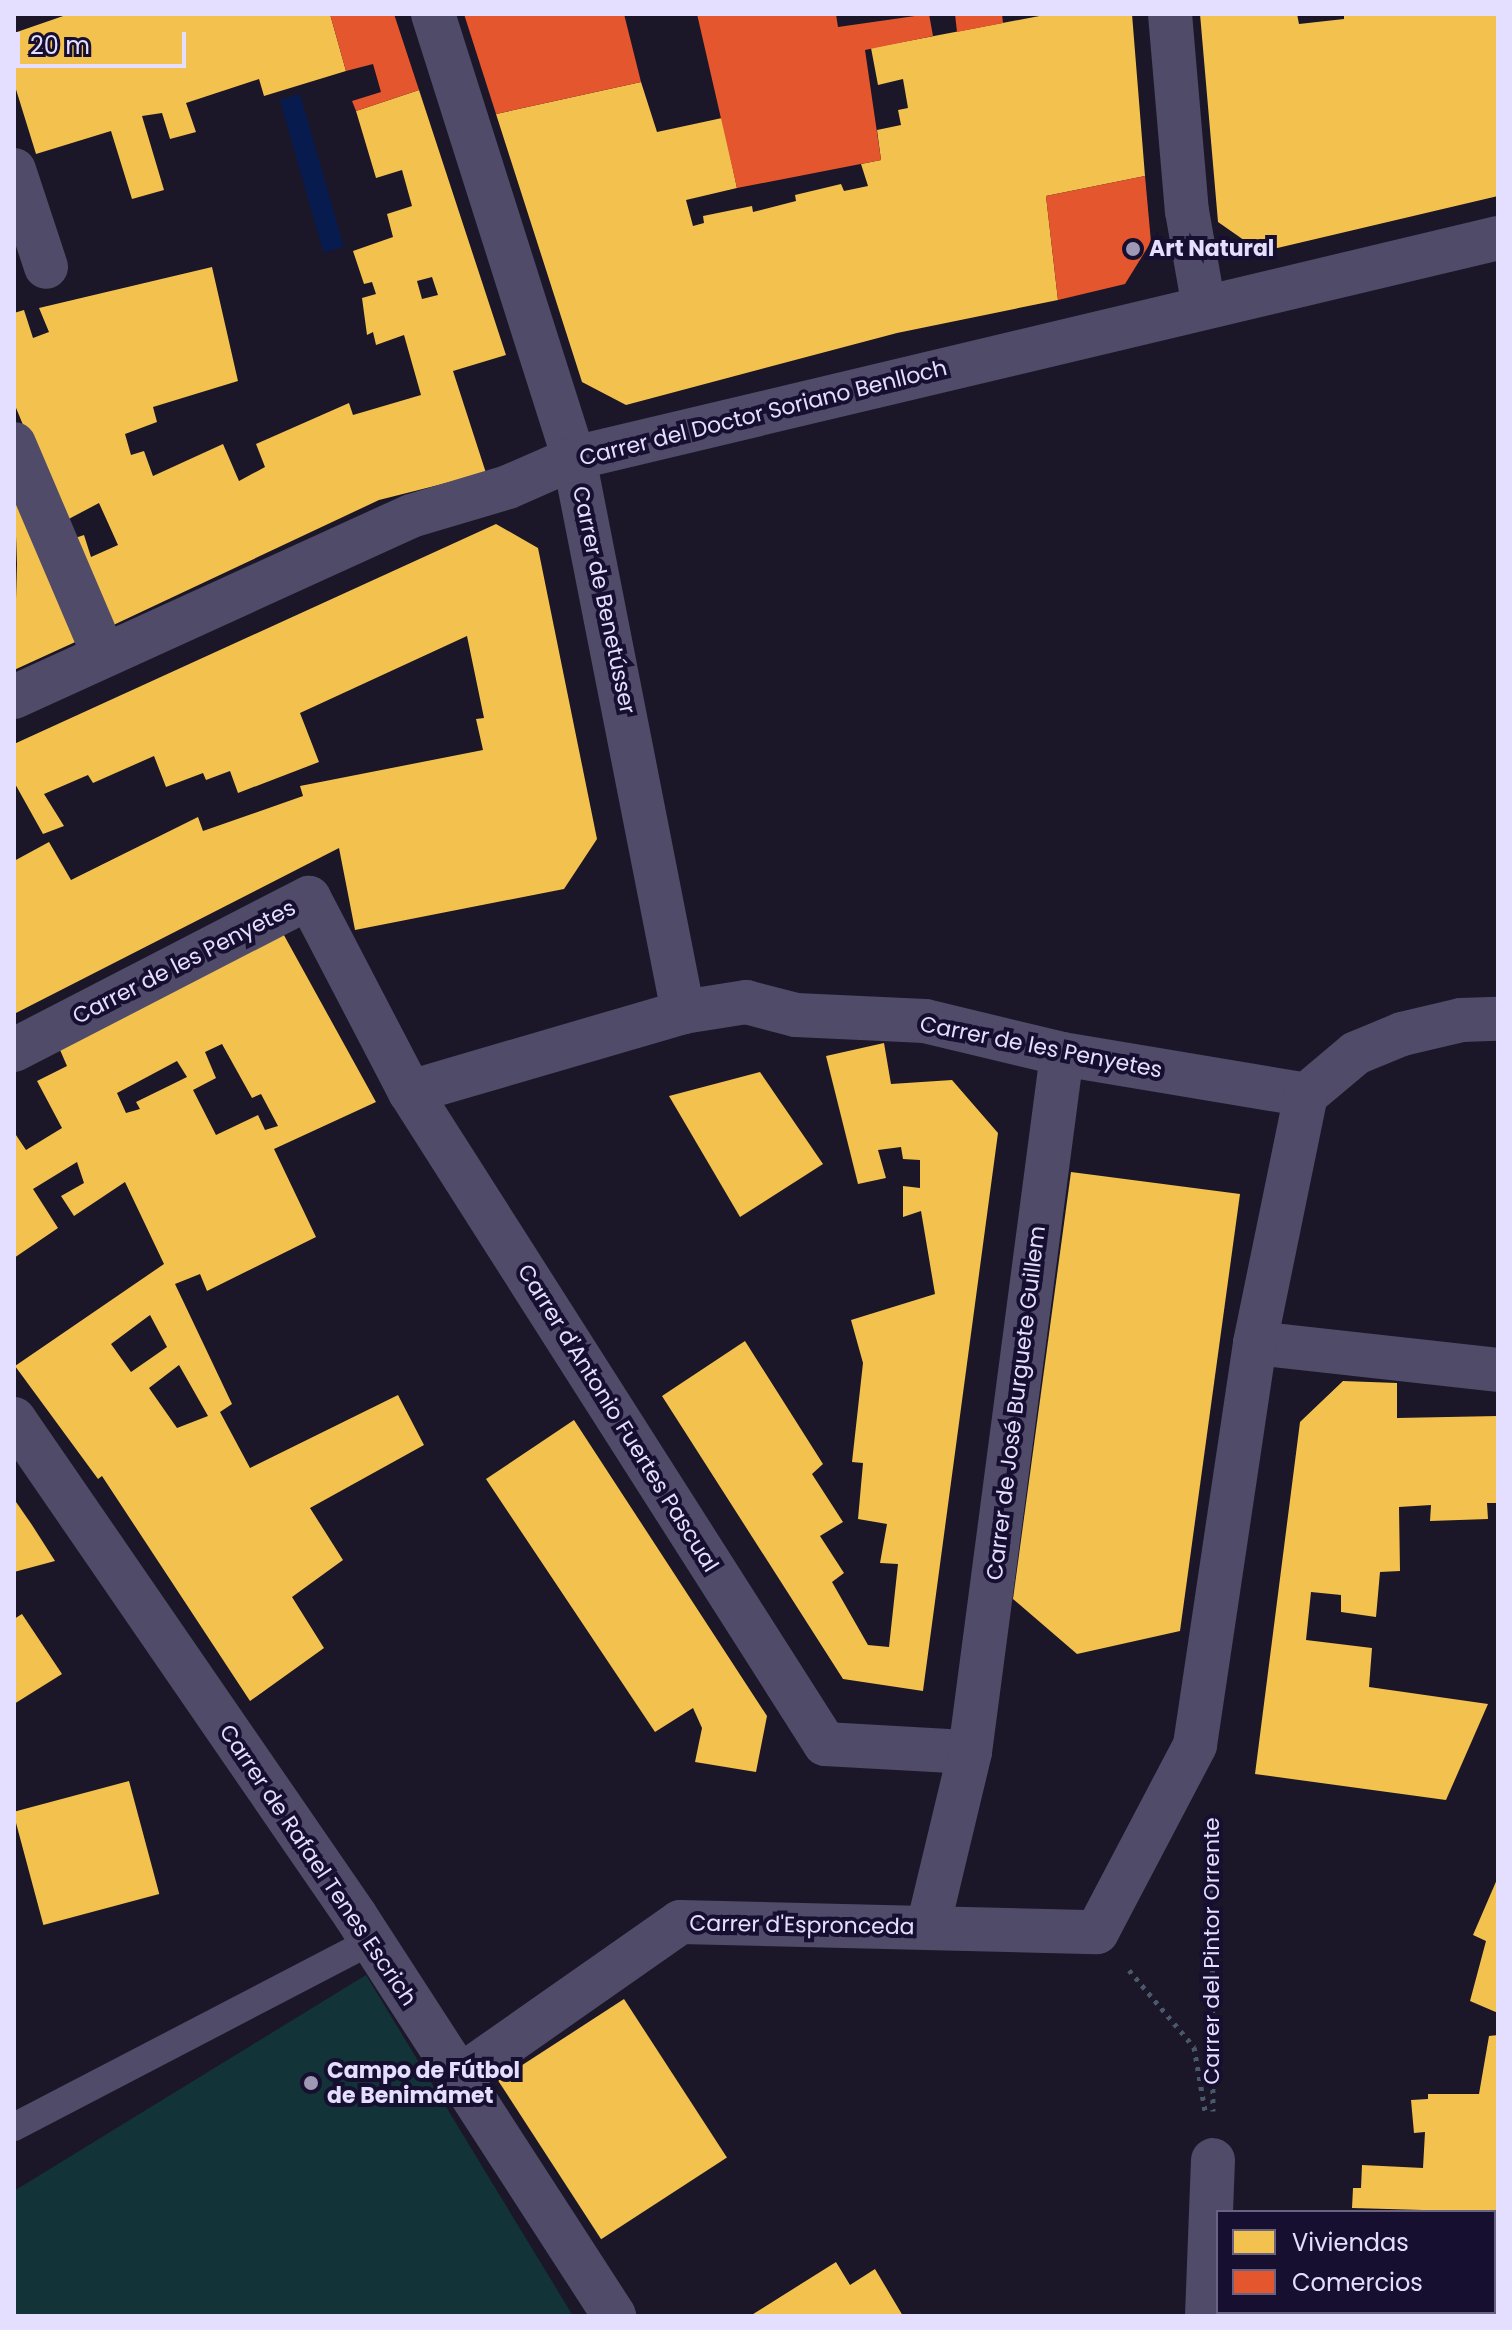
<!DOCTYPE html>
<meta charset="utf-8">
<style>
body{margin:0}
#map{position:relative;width:1512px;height:2330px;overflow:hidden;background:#1b1728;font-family:Poppins,sans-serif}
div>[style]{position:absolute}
.green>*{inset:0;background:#123438}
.water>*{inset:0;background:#071b4f;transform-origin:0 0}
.homes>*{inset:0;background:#f2c14e;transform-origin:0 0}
.shops>*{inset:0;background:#e4572e}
.path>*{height:5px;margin-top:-2.5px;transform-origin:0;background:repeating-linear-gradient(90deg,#49586a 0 4px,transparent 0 10px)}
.lane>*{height:28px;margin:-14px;padding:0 14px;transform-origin:14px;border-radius:14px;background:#4f4b69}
.street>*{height:44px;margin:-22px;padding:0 22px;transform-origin:22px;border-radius:22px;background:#4f4b69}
.dots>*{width:22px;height:22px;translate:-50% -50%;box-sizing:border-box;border:4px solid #170f30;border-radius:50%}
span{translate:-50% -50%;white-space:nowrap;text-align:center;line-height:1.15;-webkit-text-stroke:8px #170f30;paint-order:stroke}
.poi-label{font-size:22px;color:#e4deff;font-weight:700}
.left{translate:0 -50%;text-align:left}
.street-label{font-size:22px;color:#e4deff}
.frame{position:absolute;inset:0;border:16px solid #e4deff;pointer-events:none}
.legend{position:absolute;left:1216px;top:2210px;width:280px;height:104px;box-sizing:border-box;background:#170f30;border:2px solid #696283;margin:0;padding:10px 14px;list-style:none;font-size:24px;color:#e4deff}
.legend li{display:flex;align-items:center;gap:16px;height:40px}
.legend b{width:40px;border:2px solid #696283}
.scale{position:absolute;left:16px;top:32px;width:170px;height:36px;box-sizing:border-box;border:4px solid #e4deff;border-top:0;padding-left:10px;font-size:24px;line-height:28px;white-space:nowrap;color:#e4deff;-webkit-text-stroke:6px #170f30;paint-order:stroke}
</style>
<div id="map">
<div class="green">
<div style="clip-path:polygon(366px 1975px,573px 2316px,14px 2316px,14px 2191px)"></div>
</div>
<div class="water">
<div style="left:300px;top:94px;width:159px;height:21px;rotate:74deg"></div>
</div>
<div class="homes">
<div style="clip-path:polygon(69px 14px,330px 14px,346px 71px,264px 96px,259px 79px,186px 103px,196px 132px,170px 139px,162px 113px,142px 116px,164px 190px,132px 199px,111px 131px,36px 154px,14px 83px,14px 33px)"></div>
<div style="clip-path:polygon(1050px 14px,1132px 14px,1145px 176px,1046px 196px,1058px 300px,897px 333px,626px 405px,582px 382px,496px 114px,641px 82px,657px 132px,722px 118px,737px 188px,686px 200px,693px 226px,704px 223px,703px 216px,752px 206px,753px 212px,796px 201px,795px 195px,841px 184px,844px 191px,868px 186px,861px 164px,881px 160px,877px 130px,901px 125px,898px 110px,908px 108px,903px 79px,878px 85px,871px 48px)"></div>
<div style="clip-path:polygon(1200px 14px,1297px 14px,1299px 24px,1344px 19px,1344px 14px,1498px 14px,1498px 196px,1261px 252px,1218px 222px)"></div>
<div style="clip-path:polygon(evenodd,419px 90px,506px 355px,453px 371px,486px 473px,379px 500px,107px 628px,72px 539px,84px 535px,91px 557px,118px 545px,99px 503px,63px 522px,14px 403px,14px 313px,24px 310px,33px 338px,49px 332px,39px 308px,212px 267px,238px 381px,153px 407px,157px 422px,125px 434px,131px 455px,144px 451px,153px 476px,223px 444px,239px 481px,265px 467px,256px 444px,349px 403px,353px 415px,421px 395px,404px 335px,376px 345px,373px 332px,367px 335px,362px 298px,376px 294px,372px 282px,364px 284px,353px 251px,393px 237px,387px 214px,412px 206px,402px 170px,376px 178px,356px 111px,419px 90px,432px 277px,438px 295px,422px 299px,417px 281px,432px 277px)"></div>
<div style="clip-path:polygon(14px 479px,84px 638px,14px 670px,17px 564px)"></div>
<div style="clip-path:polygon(496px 524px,538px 548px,597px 839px,564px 889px,355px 930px,339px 848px,14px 1014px,14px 861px,49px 842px,71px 880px,198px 817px,203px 831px,303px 796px,300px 786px,483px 750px,476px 719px,484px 718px,467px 636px,300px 713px,319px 762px,238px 793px,230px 771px,206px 780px,203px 773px,166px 787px,154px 756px,93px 783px,88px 775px,44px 794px,64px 826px,43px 834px,14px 782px,14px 744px)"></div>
<div style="clip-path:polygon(evenodd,280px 928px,376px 1102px,274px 1149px,316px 1237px,207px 1291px,200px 1274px,175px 1284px,232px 1404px,220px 1412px,250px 1468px,398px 1395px,424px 1445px,310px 1508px,343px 1560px,292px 1597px,324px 1648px,250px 1701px,102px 1476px,98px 1479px,15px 1366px,164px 1264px,125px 1182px,74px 1216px,61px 1196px,84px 1183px,77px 1162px,33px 1189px,58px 1228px,14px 1258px,14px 1132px,26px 1150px,62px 1128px,37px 1081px,67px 1066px,57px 1043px,280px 928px,222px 1044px,252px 1098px,261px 1094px,278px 1126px,265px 1130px,258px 1115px,216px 1135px,193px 1090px,216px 1078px,205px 1052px,222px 1044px,280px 928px,177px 1061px,187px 1077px,136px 1102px,140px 1109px,126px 1113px,117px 1093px,177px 1061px,280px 928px,150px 1315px,167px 1347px,131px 1372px,111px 1344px,150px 1315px,280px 928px,179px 1365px,208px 1416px,177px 1428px,149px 1388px,179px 1365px)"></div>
<div style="clip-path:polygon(884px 1043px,891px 1084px,952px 1080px,998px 1133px,923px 1691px,843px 1679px,662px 1396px,745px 1341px,823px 1464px,812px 1474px,843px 1522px,820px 1536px,844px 1573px,832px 1582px,868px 1645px,889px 1647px,898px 1564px,880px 1563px,887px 1524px,858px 1519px,863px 1463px,852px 1462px,863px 1363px,851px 1320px,935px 1294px,921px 1211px,903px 1217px,903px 1186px,920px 1188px,920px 1160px,903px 1159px,901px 1147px,878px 1150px,886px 1178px,858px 1184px,826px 1056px)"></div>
<div style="clip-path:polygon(760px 1072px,823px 1164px,740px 1217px,669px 1096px)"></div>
<div style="clip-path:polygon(1071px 1172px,1240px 1194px,1180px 1631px,1077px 1654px,1013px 1599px)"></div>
<div style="clip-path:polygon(1343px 1381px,1397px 1383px,1397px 1418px,1498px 1416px,1498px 1503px,1487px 1503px,1488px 1519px,1430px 1521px,1431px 1505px,1399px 1507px,1400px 1571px,1380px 1572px,1376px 1617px,1341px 1612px,1341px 1595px,1311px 1592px,1306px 1640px,1372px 1648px,1369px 1687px,1488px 1704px,1446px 1800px,1255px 1774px,1300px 1422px)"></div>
<div style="clip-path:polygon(574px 1420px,767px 1716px,756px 1772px,695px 1762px,702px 1728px,693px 1708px,655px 1732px,486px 1479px)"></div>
<div style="clip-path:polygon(14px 1499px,32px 1525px,55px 1561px,14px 1572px)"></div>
<div style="clip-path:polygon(22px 1614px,62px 1674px,14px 1704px,14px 1619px)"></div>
<div style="left:129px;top:1781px;width:117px;height:120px;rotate:75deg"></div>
<div style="clip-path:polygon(1498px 1877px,1498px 2013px,1470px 2001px,1486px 1941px,1473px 1935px)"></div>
<div style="left:624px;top:1999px;width:189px;height:150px;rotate:57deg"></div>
<div style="clip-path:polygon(1498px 2035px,1498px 2316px,1416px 2316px,1494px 2312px,1494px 2212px,1352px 2208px,1353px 2188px,1361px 2188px,1362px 2165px,1423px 2168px,1425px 2132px,1414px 2133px,1411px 2100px,1428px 2099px,1428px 2094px,1479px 2094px,1489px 2036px)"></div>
<div style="clip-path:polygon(836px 2262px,850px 2285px,875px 2269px,903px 2316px,750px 2316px)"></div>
<div style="left:1218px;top:2312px;width:153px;height:6px"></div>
</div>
<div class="shops">
<div style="clip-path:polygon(330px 14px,394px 14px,419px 90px,356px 111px,352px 101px,381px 92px,373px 64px,346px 71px)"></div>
<div style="clip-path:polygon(464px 14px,624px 14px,641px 82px,496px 114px)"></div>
<div style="clip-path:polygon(697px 14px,836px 14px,838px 27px,929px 14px,933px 36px,865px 50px,881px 160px,737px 188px)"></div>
<div style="clip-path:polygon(955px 14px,1002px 14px,1003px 23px,957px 32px)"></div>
<div style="clip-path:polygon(1145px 176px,1151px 242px,1125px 284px,1058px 300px,1046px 196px)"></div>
</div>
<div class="path">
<div style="left:1212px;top:1829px;width:282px;rotate:89.8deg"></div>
<div style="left:1129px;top:1970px;width:101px;rotate:49.8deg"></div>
<div style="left:1194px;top:2047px;width:65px;rotate:80.2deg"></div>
</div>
<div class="lane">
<div style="left:14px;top:2127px;width:403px;rotate:-27.5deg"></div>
</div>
<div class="street">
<div style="left:433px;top:14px;width:466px;rotate:72.4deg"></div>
<div style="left:574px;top:458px;width:565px;rotate:78.87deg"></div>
<div style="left:1170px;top:14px;width:198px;rotate:85.1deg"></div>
<div style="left:1187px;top:211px;width:97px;rotate:80deg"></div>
<div style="left:14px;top:170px;width:102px;rotate:71.7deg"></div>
<div style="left:14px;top:444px;width:227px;rotate:66.9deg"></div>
<div style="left:14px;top:697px;width:436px;rotate:-24.5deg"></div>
<div style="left:411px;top:516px;width:101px;rotate:-16.6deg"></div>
<div style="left:508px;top:487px;width:72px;rotate:-23.7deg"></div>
<div style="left:574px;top:458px;width:950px;rotate:-13.39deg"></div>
<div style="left:14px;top:1050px;width:332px;rotate:-27.3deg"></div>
<div style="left:309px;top:898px;width:219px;rotate:62.5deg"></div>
<div style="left:410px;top:1092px;width:773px;rotate:57.52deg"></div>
<div style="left:825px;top:1744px;width:145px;rotate:3.2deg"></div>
<div style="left:410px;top:1092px;width:284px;rotate:-16.3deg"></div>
<div style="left:683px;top:1012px;width:64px;rotate:-9deg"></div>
<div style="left:746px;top:1002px;width:52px;rotate:14.6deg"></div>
<div style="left:796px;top:1015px;width:129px;rotate:2.7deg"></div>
<div style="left:925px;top:1021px;width:141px;rotate:13.5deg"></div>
<div style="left:1062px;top:1054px;width:247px;rotate:9.5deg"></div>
<div style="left:1306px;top:1095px;width:65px;rotate:-40deg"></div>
<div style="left:1356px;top:1053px;width:50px;rotate:-22.4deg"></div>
<div style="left:1402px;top:1034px;width:61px;rotate:-13.3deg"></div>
<div style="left:1461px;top:1020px;width:37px;rotate:-2deg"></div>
<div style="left:1255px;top:1343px;width:244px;rotate:6.3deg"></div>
<div style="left:14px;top:1419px;width:602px;rotate:55.49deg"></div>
<div style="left:355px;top:1915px;width:477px;rotate:57.1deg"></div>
<div style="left:928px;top:1927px;width:180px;rotate:-76.5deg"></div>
<div style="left:970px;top:1752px;width:704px;rotate:-82.49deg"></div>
<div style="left:459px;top:2077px;width:270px;rotate:-35deg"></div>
<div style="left:680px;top:1922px;width:417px;rotate:1.4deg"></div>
<div style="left:1097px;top:1932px;width:211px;rotate:-62.3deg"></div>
<div style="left:1195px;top:1745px;width:406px;rotate:-81.5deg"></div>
<div style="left:1255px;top:1343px;width:253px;rotate:-78.4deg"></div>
<div style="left:1207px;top:2316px;width:156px;rotate:-87.8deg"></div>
</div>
<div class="dots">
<div style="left:1133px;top:249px;background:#9e98b4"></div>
<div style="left:311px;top:2083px;background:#9e98b4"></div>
</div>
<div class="poi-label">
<span class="left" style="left:1149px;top:249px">Art Natural</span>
<span class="left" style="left:327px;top:2083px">Campo de Fútbol<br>de Benimámet</span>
</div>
<div class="street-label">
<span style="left:763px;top:413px;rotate:-14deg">Carrer del Doctor Soriano Benlloch</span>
<span style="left:604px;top:600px;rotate:78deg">Carrer de Benetússer</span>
<span style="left:184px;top:962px;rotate:-27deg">Carrer de les Penyetes</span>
<span style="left:1041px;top:1047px;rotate:11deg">Carrer de les Penyetes</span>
<span style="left:1016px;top:1403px;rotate:-83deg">Carrer de José Burguete Guillem</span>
<span style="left:618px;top:1418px;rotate:58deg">Carrer d'Antonio Fuertes Pascual</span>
<span style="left:318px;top:1865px;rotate:56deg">Carrer de Rafael Tenes Escrich</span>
<span style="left:802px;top:1925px;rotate:1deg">Carrer d'Espronceda</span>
<span style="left:1212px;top:1951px;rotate:-90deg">Carrer del Pintor Orrente</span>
</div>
<div class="frame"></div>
<ul class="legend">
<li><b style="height:22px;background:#f2c14e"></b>Viviendas</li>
<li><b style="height:22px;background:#e4572e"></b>Comercios</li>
</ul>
<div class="scale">20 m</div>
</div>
